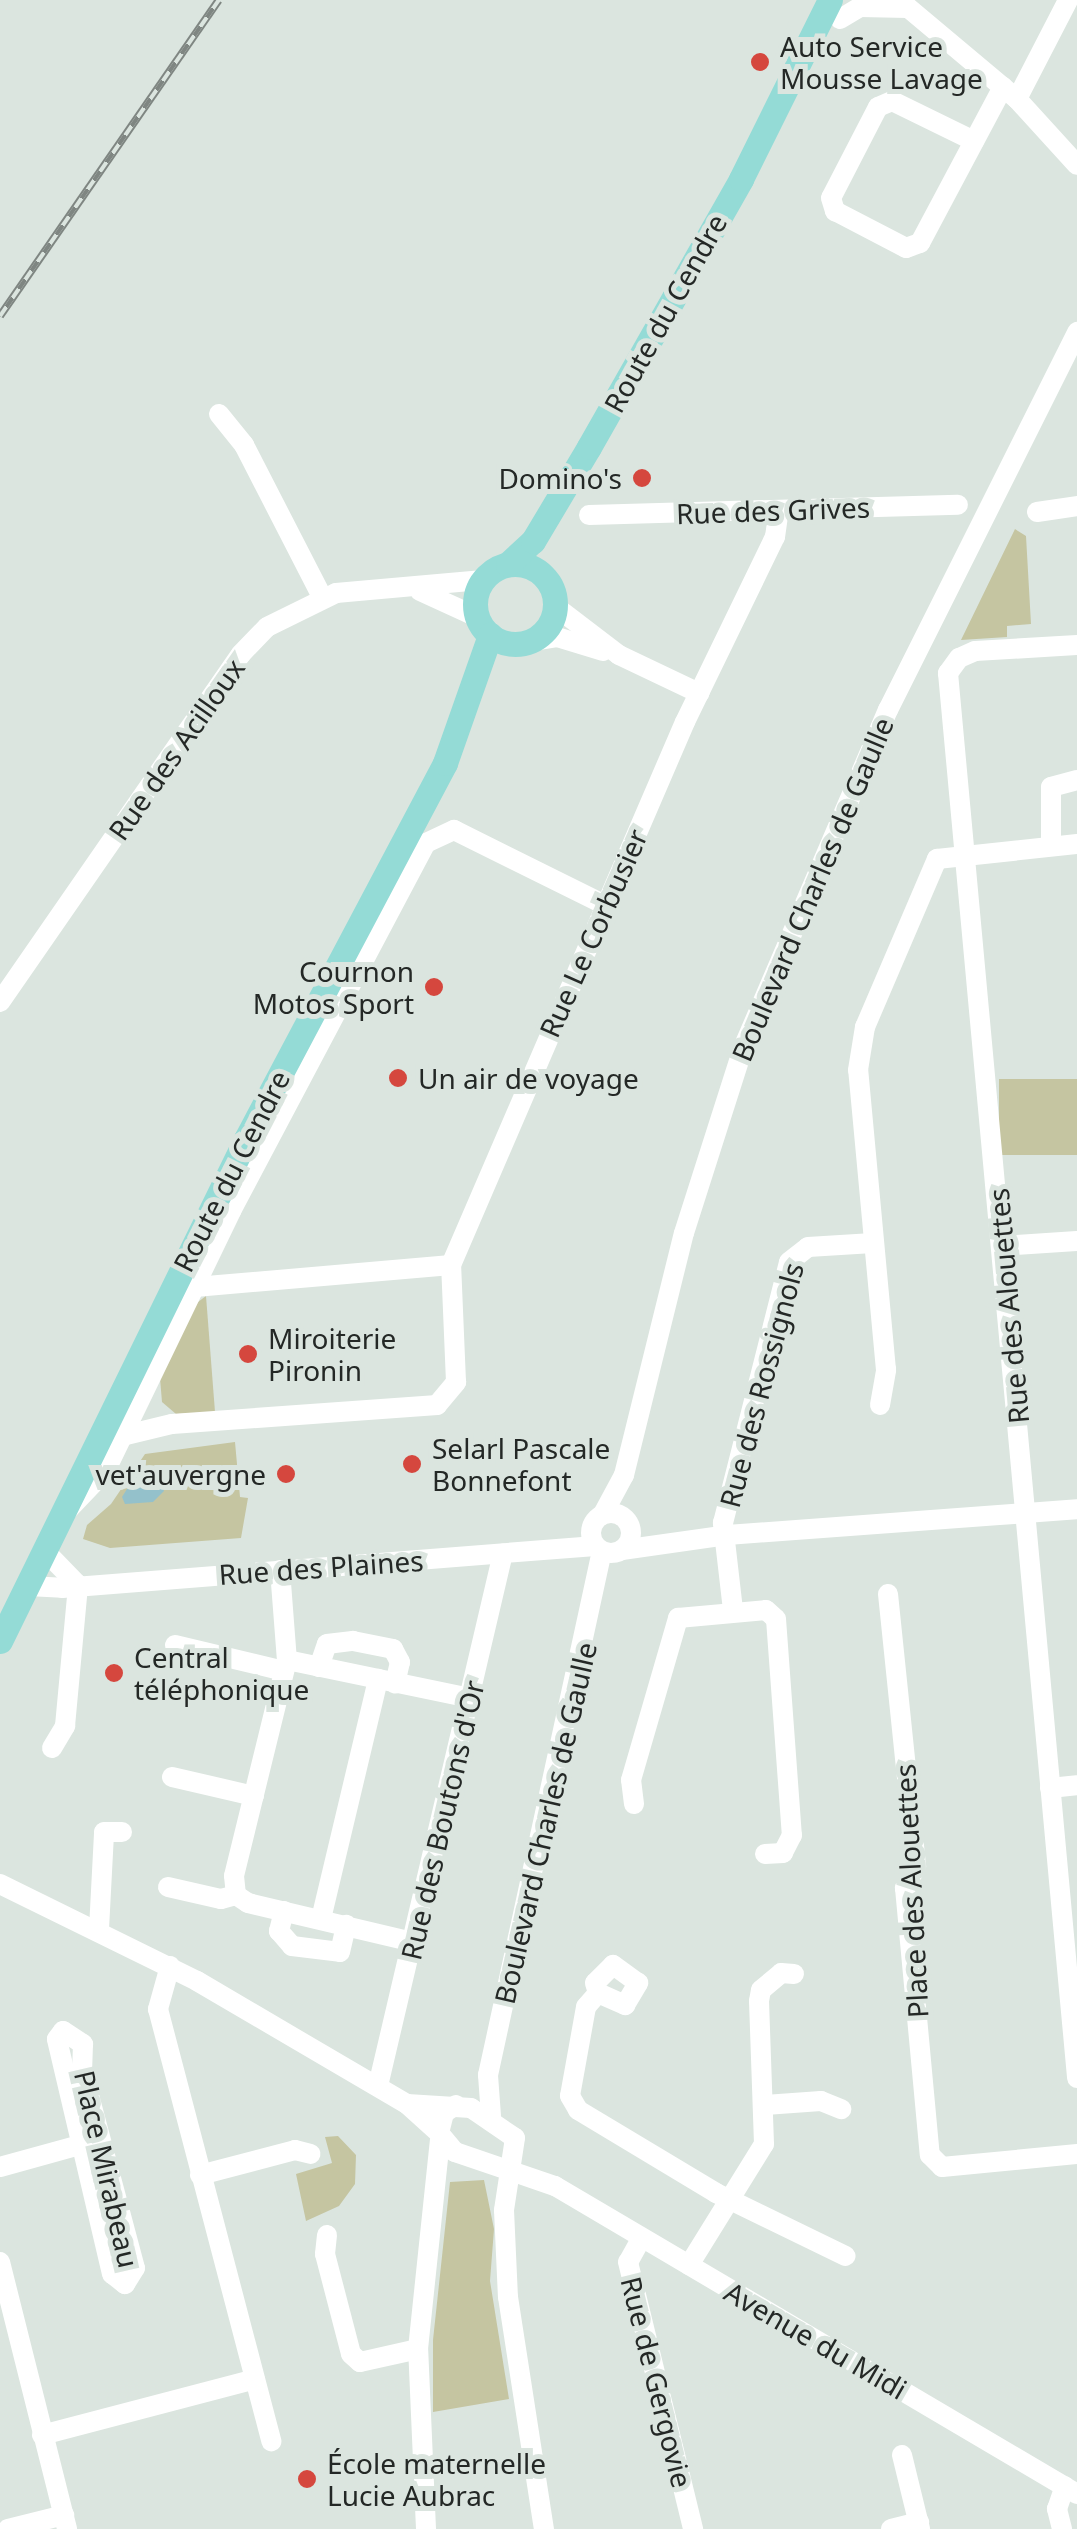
<!DOCTYPE html>
<meta charset="utf-8">
<style>
body{margin:0}
#map{position:relative;width:1077px;height:2529px;overflow:hidden;background:#dbe5df;font-family:"Noto Sans",sans-serif}
div>[style]{position:absolute}
.green>*{inset:0;background:#c5c5a1;transform-origin:0 0}
.water>*{inset:0;background:#94c1cb}
.minor>*{height:20px;margin:-10px;padding:0 10px;transform-origin:10px;border-radius:10px;background:#fff}
.minor>.ring{margin:-10px;padding:0;box-sizing:content-box;background:none;border:20px solid #fff;border-radius:50%}
.major>*{height:25px;margin:-12.5px;padding:0 12.5px;transform-origin:12.5px;border-radius:12.5px;background:#94dbd6}
.major>.ring{margin:-12.5px;padding:0;box-sizing:content-box;background:none;border:25px solid #94dbd6;border-radius:50%}
.rail>*{height:8px;margin-top:-4px;transform-origin:0;background:repeating-linear-gradient(90deg,#dbe5df 0 11px,#7f8682 0 22px);box-sizing:border-box;border-block:2px solid #7f8682}
.dots>*{width:28px;height:28px;translate:-50% -50%;box-sizing:border-box;border:5px solid #dbe5df;border-radius:50%}
span{translate:-50% -50%;white-space:nowrap;text-align:center;line-height:1.15;-webkit-text-stroke:10px #dbe5df;paint-order:stroke}
.poi-label{font-size:28px;color:#242826}
.left{translate:0 -50%;text-align:left}
.right{translate:-100% -50%;text-align:right}
.street-label{font-size:28px;color:#242826}
</style>
<div id="map">
<div class="green">
<div style="clip-path:polygon(1015px 529px,1026px 536px,1031px 624px,1007px 626px,1007px 637px,961px 640px)"></div>
<div style="left:1077px;top:1079px;width:76px;height:78px;rotate:90deg"></div>
<div style="clip-path:polygon(206px 1296px,215px 1412px,176px 1414px,162px 1402px,160px 1378px,194px 1305px)"></div>
<div style="clip-path:polygon(235px 1442px,240px 1497px,248px 1498px,241px 1538px,110px 1548px,83px 1539px,87px 1525px,111px 1504px,145px 1454px)"></div>
<div style="clip-path:polygon(338px 2136px,356px 2155px,355px 2184px,339px 2206px,306px 2221px,296px 2174px,332px 2163px,325px 2137px)"></div>
<div style="clip-path:polygon(484px 2180px,494px 2229px,490px 2281px,509px 2399px,433px 2412px,433px 2340px,450px 2182px)"></div>
</div>
<div class="water">
<div style="clip-path:polygon(142px 1465px,157px 1474px,164px 1491px,153px 1502px,125px 1504px,122px 1497px)"></div>
</div>
<div class="minor">
<div style="left:899px;top:0;width:154px;rotate:40deg"></div>
<div style="left:1017px;top:99px;width:89px;rotate:47.7deg"></div>
<div style="left:840px;top:19px;width:23px;rotate:-31deg"></div>
<div style="left:860px;top:7px;width:48px;rotate:1.2deg"></div>
<div style="left:1017px;top:99px;width:111px;rotate:-62.7deg"></div>
<div style="left:974px;top:141px;width:91px;rotate:-154deg"></div>
<div style="left:892px;top:101px;width:15px;rotate:157deg"></div>
<div style="left:878px;top:107px;width:102px;rotate:117.3deg"></div>
<div style="left:831px;top:198px;width:14px;rotate:73deg"></div>
<div style="left:835px;top:211px;width:80px;rotate:27.5deg"></div>
<div style="left:906px;top:248px;width:15px;rotate:-20deg"></div>
<div style="left:920px;top:243px;width:177px;rotate:-62deg"></div>
<div style="left:219px;top:414px;width:40px;rotate:51deg"></div>
<div style="left:244px;top:445px;width:171px;rotate:62.8deg"></div>
<div style="left:1037px;top:512px;width:40px;rotate:-8.5deg"></div>
<div style="left:589px;top:515px;width:369px;rotate:-1.6deg"></div>
<div style="left:420px;top:591px;width:63px;rotate:24.5deg"></div>
<div style="left:556px;top:607px;width:79px;rotate:37.3deg"></div>
<div style="left:619px;top:655px;width:89px;rotate:25.4deg"></div>
<div style="left:532px;top:641px;width:25px;rotate:-9deg"></div>
<div style="left:557px;top:637px;width:48px;rotate:16.9deg"></div>
<div style="left:1077px;top:645px;width:102px;rotate:176.6deg"></div>
<div style="left:975px;top:651px;width:17px;rotate:156deg"></div>
<div style="left:959px;top:658px;width:19px;rotate:126deg"></div>
<div style="left:948px;top:673px;width:1411px;rotate:84.75deg"></div>
<div style="left:1051px;top:846px;width:59px;rotate:-90deg"></div>
<div style="left:1051px;top:787px;width:27px;rotate:-15deg"></div>
<div style="left:0;top:1002px;width:423px;rotate:-55.3deg"></div>
<div style="left:241px;top:654px;width:37px;rotate:-46deg"></div>
<div style="left:267px;top:627px;width:77px;rotate:-26.2deg"></div>
<div style="left:336px;top:593px;width:148px;rotate:-5.1deg"></div>
<div style="left:1002px;top:1246px;width:75px;rotate:-3.8deg"></div>
<div style="left:195px;top:1287px;width:257px;rotate:-4.9deg"></div>
<div style="left:451px;top:1265px;width:591px;rotate:-66.69deg"></div>
<div style="left:685px;top:722px;width:206px;rotate:-64.1deg"></div>
<div style="left:775px;top:537px;width:27px;rotate:-82deg"></div>
<div style="left:880px;top:1405px;width:36px;rotate:-80deg"></div>
<div style="left:886px;top:1370px;width:301px;rotate:-95.3deg"></div>
<div style="left:858px;top:1070px;width:44px;rotate:-80.8deg"></div>
<div style="left:865px;top:1027px;width:183px;rotate:-66.8deg"></div>
<div style="left:937px;top:859px;width:141px;rotate:-6.1deg"></div>
<div style="left:122px;top:1436px;width:51px;rotate:-13.5deg"></div>
<div style="left:172px;top:1424px;width:266px;rotate:-4.1deg"></div>
<div style="left:437px;top:1405px;width:30px;rotate:-50deg"></div>
<div style="left:456px;top:1382px;width:117px;rotate:-92.4deg"></div>
<div class="ring" style="left:591px;top:1513px;width:20px;height:20px"></div>
<div style="left:64px;top:1514px;width:61px;rotate:-46.3deg"></div>
<div style="left:106px;top:1470px;width:288px;rotate:-64.2deg"></div>
<div style="left:231px;top:1211px;width:416px;rotate:-62.1deg"></div>
<div style="left:426px;top:843px;width:31px;rotate:-25deg"></div>
<div style="left:454px;top:830px;width:169px;rotate:26.4deg"></div>
<div style="left:603px;top:1514px;width:44px;rotate:-61.7deg"></div>
<div style="left:624px;top:1475px;width:249px;rotate:-76.1deg"></div>
<div style="left:684px;top:1233px;width:194px;rotate:-72.3deg"></div>
<div style="left:743px;top:1048px;width:368px;rotate:-66.8deg"></div>
<div style="left:888px;top:710px;width:423px;rotate:-63.4deg"></div>
<div style="left:44px;top:1550px;width:49px;rotate:45.8deg"></div>
<div style="left:622px;top:1550px;width:106px;rotate:-8.1deg"></div>
<div style="left:727px;top:1535px;width:351px;rotate:-4.2deg"></div>
<div style="left:280px;top:1570px;width:90px;rotate:85.6deg"></div>
<div style="left:287px;top:1660px;width:222px;rotate:103.8deg"></div>
<div style="left:234px;top:1876px;width:19px;rotate:84deg"></div>
<div style="left:236px;top:1895px;width:14px;rotate:34deg"></div>
<div style="left:248px;top:1903px;width:170px;rotate:13.3deg"></div>
<div style="left:28px;top:1586px;width:34px;rotate:3deg"></div>
<div style="left:62px;top:1588px;width:535px;rotate:-4.51deg"></div>
<div style="left:888px;top:1594px;width:274px;rotate:84.1deg"></div>
<div style="left:916px;top:1867px;width:24px;rotate:118deg"></div>
<div style="left:905px;top:1888px;width:268px;rotate:84.7deg"></div>
<div style="left:930px;top:2155px;width:17px;rotate:45deg"></div>
<div style="left:942px;top:2167px;width:136px;rotate:-5.5deg"></div>
<div style="left:733px;top:1610px;width:88px;rotate:-96.6deg"></div>
<div style="left:723px;top:1523px;width:269px;rotate:-75.8deg"></div>
<div style="left:789px;top:1262px;width:24px;rotate:-38deg"></div>
<div style="left:808px;top:1247px;width:65px;rotate:-3.5deg"></div>
<div style="left:175px;top:1645px;width:112px;rotate:13.4deg"></div>
<div style="left:287px;top:1660px;width:187px;rotate:11.7deg"></div>
<div style="left:319px;top:1667px;width:24px;rotate:-71deg"></div>
<div style="left:327px;top:1644px;width:26px;rotate:-7deg"></div>
<div style="left:353px;top:1641px;width:41px;rotate:11.3deg"></div>
<div style="left:393px;top:1649px;width:15px;rotate:62deg"></div>
<div style="left:400px;top:1662px;width:22px;rotate:103deg"></div>
<div style="left:52px;top:1748px;width:26px;rotate:-59deg"></div>
<div style="left:65px;top:1726px;width:142px;rotate:-84.7deg"></div>
<div style="left:172px;top:1777px;width:84px;rotate:13deg"></div>
<div style="left:1050px;top:1788px;width:27px;rotate:-6deg"></div>
<div style="left:634px;top:1804px;width:24px;rotate:-97deg"></div>
<div style="left:631px;top:1780px;width:169px;rotate:-73.8deg"></div>
<div style="left:678px;top:1618px;width:88px;rotate:-5.2deg"></div>
<div style="left:766px;top:1610px;width:13px;rotate:42deg"></div>
<div style="left:776px;top:1619px;width:217px;rotate:85.8deg"></div>
<div style="left:792px;top:1835px;width:20px;rotate:117deg"></div>
<div style="left:783px;top:1853px;width:18px;rotate:177deg"></div>
<div style="left:0;top:1884px;width:220px;rotate:26.2deg"></div>
<div style="left:197px;top:1981px;width:243px;rotate:30.4deg"></div>
<div style="left:407px;top:2104px;width:43px;rotate:42.2deg"></div>
<div style="left:168px;top:1887px;width:54px;rotate:12.8deg"></div>
<div style="left:221px;top:1899px;width:16px;rotate:-15deg"></div>
<div style="left:284px;top:1911px;width:21px;rotate:104deg"></div>
<div style="left:279px;top:1931px;width:20px;rotate:49deg"></div>
<div style="left:292px;top:1946px;width:48px;rotate:7.1deg"></div>
<div style="left:340px;top:1952px;width:28px;rotate:-77deg"></div>
<div style="left:321px;top:1919px;width:247px;rotate:-76.6deg"></div>
<div style="left:99px;top:1929px;width:97px;rotate:-87deg"></div>
<div style="left:104px;top:1832px;width:18px"></div>
<div style="left:170px;top:1966px;width:45px;rotate:105.6deg"></div>
<div style="left:158px;top:2009px;width:447px;rotate:75.3deg"></div>
<div style="left:598px;top:1993px;width:30px;rotate:24deg"></div>
<div style="left:625px;top:2005px;width:26px;rotate:-59deg"></div>
<div style="left:638px;top:1983px;width:31px;rotate:-144deg"></div>
<div style="left:613px;top:1965px;width:25px;rotate:135deg"></div>
<div style="left:595px;top:1983px;width:10px;rotate:73deg"></div>
<div style="left:598px;top:1993px;width:18px;rotate:131deg"></div>
<div style="left:586px;top:2007px;width:90px;rotate:100.2deg"></div>
<div style="left:570px;top:2096px;width:16px;rotate:60deg"></div>
<div style="left:578px;top:2110px;width:161px;rotate:31deg"></div>
<div style="left:716px;top:2193px;width:144px;rotate:25.9deg"></div>
<div style="left:63px;top:2031px;width:24px;rotate:33deg"></div>
<div style="left:83px;top:2044px;width:25px;rotate:92deg"></div>
<div style="left:82px;top:2069px;width:206px;rotate:75.1deg"></div>
<div style="left:135px;top:2268px;width:19px;rotate:122deg"></div>
<div style="left:125px;top:2284px;width:16px;rotate:-142deg"></div>
<div style="left:112px;top:2274px;width:241px;rotate:-103.2deg"></div>
<div style="left:57px;top:2039px;width:10px;rotate:-53deg"></div>
<div style="left:378px;top:2086px;width:547px;rotate:-76.8deg"></div>
<div style="left:407px;top:2104px;width:64px;rotate:3.6deg"></div>
<div style="left:471px;top:2108px;width:53px;rotate:34.3deg"></div>
<div style="left:515px;top:2138px;width:73px;rotate:98.7deg"></div>
<div style="left:504px;top:2210px;width:87px;rotate:87.4deg"></div>
<div style="left:508px;top:2297px;width:235px;rotate:81.2deg"></div>
<div style="left:456px;top:2105px;width:14px;rotate:146deg"></div>
<div style="left:444px;top:2113px;width:21px;rotate:104deg"></div>
<div style="left:439px;top:2133px;width:25px;rotate:50deg"></div>
<div style="left:455px;top:2152px;width:106px;rotate:18.8deg"></div>
<div style="left:555px;top:2186px;width:606px;rotate:30.54deg"></div>
<div style="left:765px;top:2105px;width:56px;rotate:-4.1deg"></div>
<div style="left:821px;top:2101px;width:22px;rotate:22deg"></div>
<div style="left:491px;top:2116px;width:41px;rotate:-94.2deg"></div>
<div style="left:488px;top:2075px;width:536px;rotate:-77.73deg"></div>
<div style="left:0;top:2167px;width:86px;rotate:-15.5deg"></div>
<div style="left:200px;top:2175px;width:98px;rotate:-14.7deg"></div>
<div style="left:295px;top:2150px;width:16px;rotate:14deg"></div>
<div style="left:327px;top:2235px;width:19px;rotate:96deg"></div>
<div style="left:325px;top:2254px;width:103px;rotate:75.4deg"></div>
<div style="left:351px;top:2354px;width:12px;rotate:42deg"></div>
<div style="left:360px;top:2362px;width:59px;rotate:-12.6deg"></div>
<div style="left:641px;top:2239px;width:26px;rotate:119deg"></div>
<div style="left:628px;top:2262px;width:275px;rotate:76.3deg"></div>
<div style="left:0;top:2262px;width:275px;rotate:75.9deg"></div>
<div style="left:689px;top:2265px;width:142px;rotate:-58.2deg"></div>
<div style="left:764px;top:2144px;width:143px;rotate:-92deg"></div>
<div style="left:759px;top:2001px;width:11px;rotate:-80deg"></div>
<div style="left:761px;top:1990px;width:26px;rotate:-40deg"></div>
<div style="left:781px;top:1973px;width:13px;rotate:4deg"></div>
<div style="left:42px;top:2435px;width:220px;rotate:-14.7deg"></div>
<div style="left:902px;top:2455px;width:76px;rotate:76.3deg"></div>
<div style="left:8px;top:2529px;width:58px;rotate:-14deg"></div>
<div style="left:426px;top:2529px;width:180px;rotate:-92.5deg"></div>
<div style="left:418px;top:2349px;width:210px;rotate:-84deg"></div>
<div style="left:891px;top:2529px;width:29px;rotate:-14deg"></div>
<div style="left:1062px;top:2529px;width:21px;rotate:-104deg"></div>
<div style="left:1057px;top:2509px;width:24px;rotate:-71deg"></div>
</div>
<div class="major">
<div class="ring" style="left:475px;top:564px;width:55px;height:55px"></div>
<div style="left:508px;top:564px;width:34px;rotate:-43deg"></div>
<div style="left:533px;top:541px;width:109px;rotate:-59.2deg"></div>
<div style="left:589px;top:447px;width:308px;rotate:-60.4deg"></div>
<div style="left:741px;top:179px;width:200px;rotate:-63.6deg"></div>
<div style="left:0;top:1641px;width:559px;rotate:-63.89deg"></div>
<div style="left:246px;top:1139px;width:425px;rotate:-62.1deg"></div>
<div style="left:445px;top:763px;width:136px;rotate:-70.6deg"></div>
</div>
<div class="rail">
<div style="left:0;top:316px;width:384px;rotate:-55.3deg"></div>
</div>
<div class="dots">
<div style="left:760px;top:62px;background:#d5473e"></div>
<div style="left:642px;top:478px;background:#d5473e"></div>
<div style="left:434px;top:987px;background:#d5473e"></div>
<div style="left:398px;top:1078px;background:#d5473e"></div>
<div style="left:248px;top:1354px;background:#d5473e"></div>
<div style="left:412px;top:1464px;background:#d5473e"></div>
<div style="left:286px;top:1474px;background:#d5473e"></div>
<div style="left:114px;top:1673px;background:#d5473e"></div>
<div style="left:307px;top:2479px;background:#d5473e"></div>
</div>
<div class="poi-label">
<span class="left" style="left:780px;top:62px">Auto Service<br>Mousse Lavage</span>
<span class="right" style="left:622px;top:478px">Domino's</span>
<span class="right" style="left:414px;top:987px">Cournon<br>Motos Sport</span>
<span class="left" style="left:418px;top:1078px">Un air de voyage</span>
<span class="left" style="left:268px;top:1354px">Miroiterie<br>Pironin</span>
<span class="left" style="left:432px;top:1464px">Selarl Pascale<br>Bonnefont</span>
<span class="right" style="left:266px;top:1474px">vet'auvergne</span>
<span class="left" style="left:134px;top:1673px">Central<br>téléphonique</span>
<span class="left" style="left:327px;top:2479px">École maternelle<br>Lucie Aubrac</span>
</div>
<div class="street-label">
<span style="left:665px;top:313px;rotate:-61deg">Route du Cendre</span>
<span style="left:773px;top:510px;rotate:-2deg">Rue des Grives</span>
<span style="left:176px;top:749px;rotate:-55deg">Rue des Acilloux</span>
<span style="left:812px;top:889px;rotate:-67deg">Boulevard Charles de Gaulle</span>
<span style="left:593px;top:933px;rotate:-66deg">Rue Le Corbusier</span>
<span style="left:231px;top:1171px;rotate:-63deg">Route du Cendre</span>
<span style="left:1008px;top:1306px;rotate:-95deg">Rue des Alouettes</span>
<span style="left:761px;top:1385px;rotate:-75deg">Rue des Rossignols</span>
<span style="left:321px;top:1567px;rotate:-4deg">Rue des Plaines</span>
<span style="left:442px;top:1820px;rotate:-77deg">Rue des Boutons d'Or</span>
<span style="left:545px;top:1823px;rotate:-77deg">Boulevard Charles de Gaulle</span>
<span style="left:911px;top:1891px;rotate:-93deg">Place des Alouettes</span>
<span style="left:107px;top:2169px;rotate:77deg">Place Mirabeau</span>
<span style="left:816px;top:2340px;rotate:30deg">Avenue du Midi</span>
<span style="left:657px;top:2382px;rotate:76deg">Rue de Gergovie</span>
</div>
</div>
